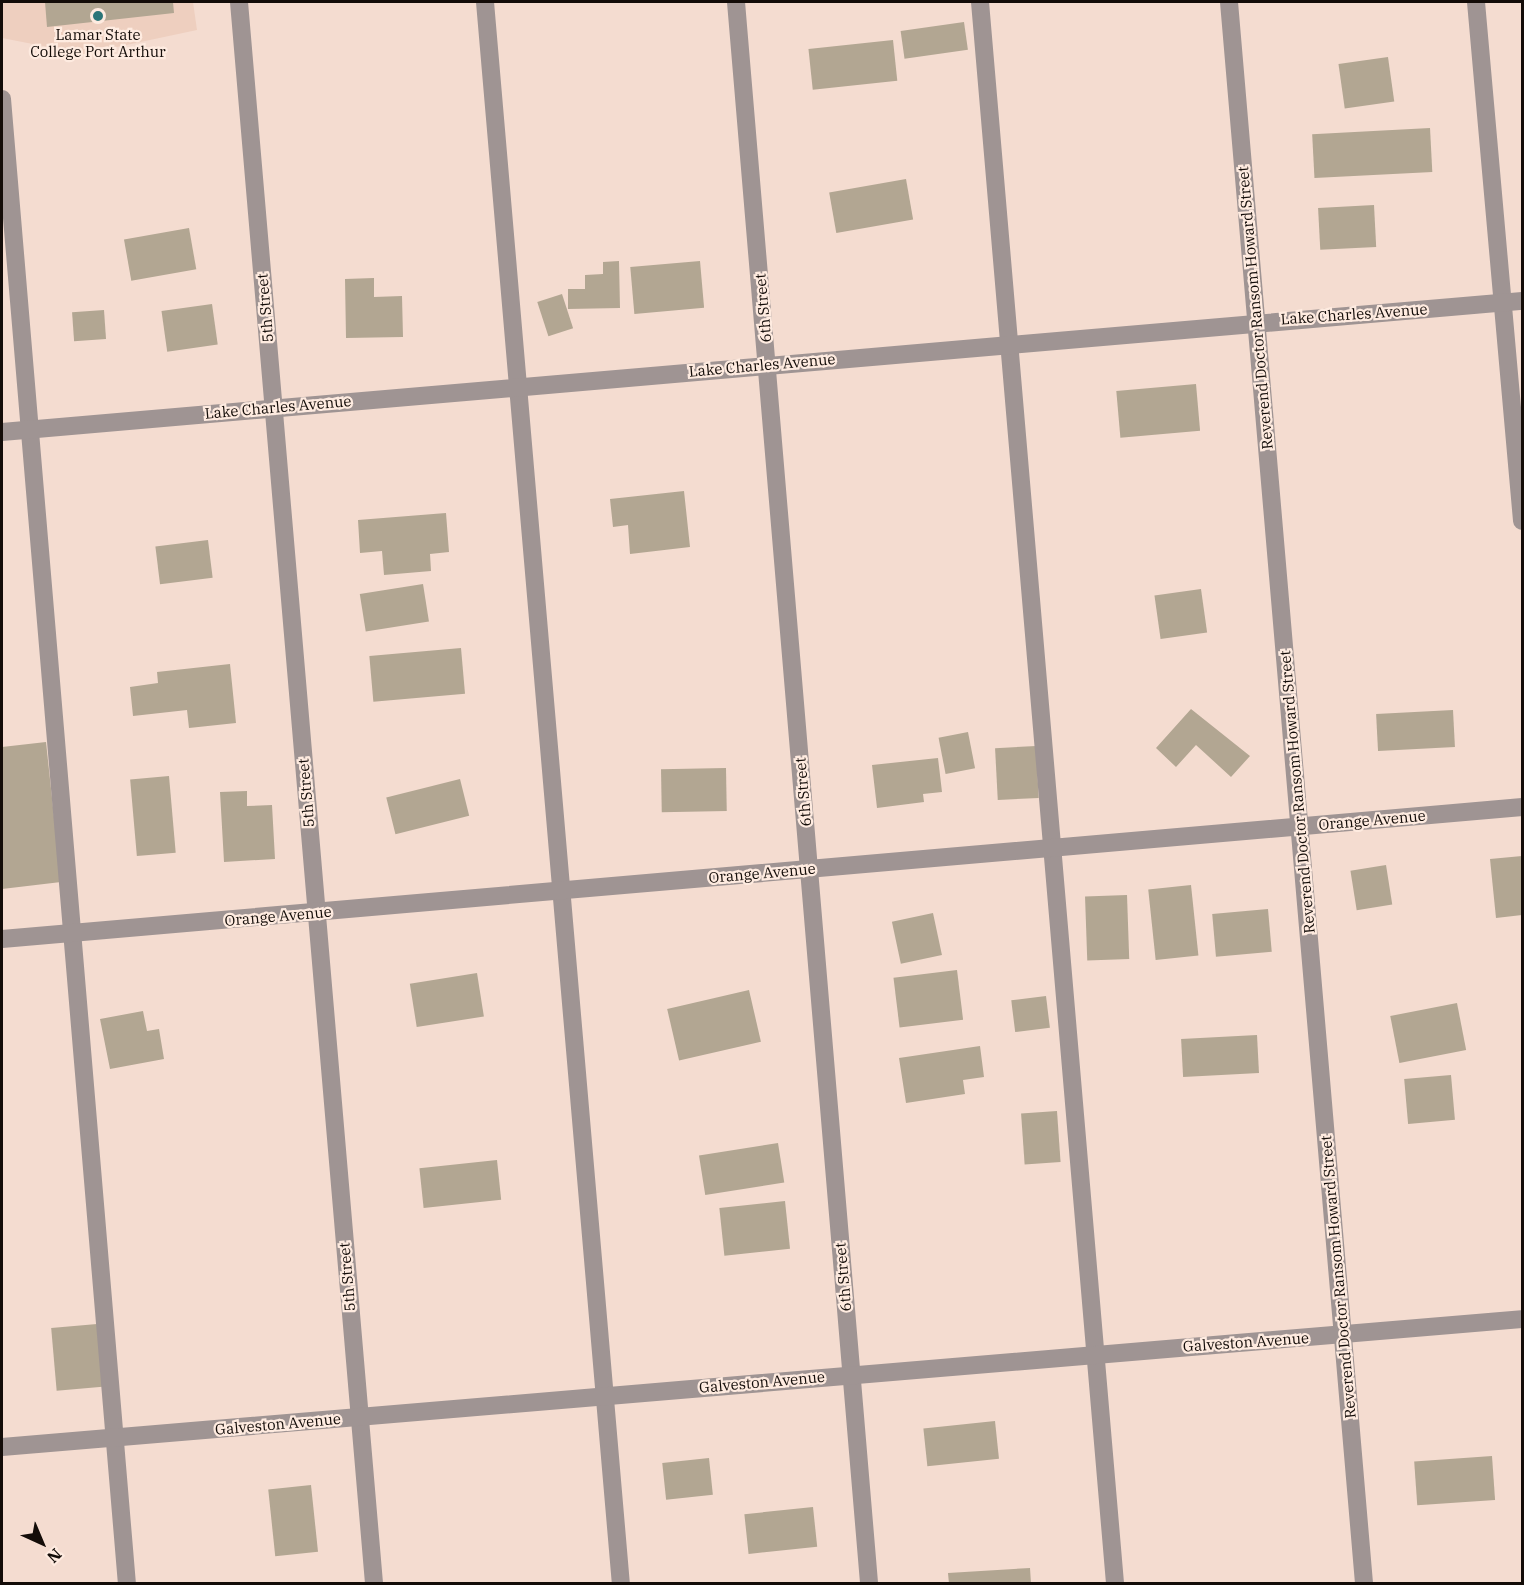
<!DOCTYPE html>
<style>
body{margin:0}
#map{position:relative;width:1524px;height:1585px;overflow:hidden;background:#f4dcd0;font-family:"IBM Plex Serif",serif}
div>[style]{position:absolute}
.built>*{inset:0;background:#eecfbf}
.building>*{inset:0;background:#b2a692;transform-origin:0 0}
.minor>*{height:18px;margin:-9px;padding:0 9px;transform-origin:9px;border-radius:9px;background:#9f9493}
.dots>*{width:16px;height:16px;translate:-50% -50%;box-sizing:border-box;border:3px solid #feebe0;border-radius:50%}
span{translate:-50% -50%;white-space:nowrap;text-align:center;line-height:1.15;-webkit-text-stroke:4.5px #feebe0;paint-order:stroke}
.poi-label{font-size:15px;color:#130c08}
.street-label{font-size:15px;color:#130c08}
.frame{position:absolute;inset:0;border:3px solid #130c08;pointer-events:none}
.north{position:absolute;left:12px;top:1513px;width:60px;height:60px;-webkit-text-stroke:4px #feebe0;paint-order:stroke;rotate:136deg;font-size:16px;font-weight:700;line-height:24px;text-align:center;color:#130c08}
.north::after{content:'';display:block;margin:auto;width:21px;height:27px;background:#130c08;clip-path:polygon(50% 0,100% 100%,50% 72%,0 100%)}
</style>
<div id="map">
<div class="built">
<div style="clip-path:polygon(2px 2px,193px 2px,197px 30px,84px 54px,2px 38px)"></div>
</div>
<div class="building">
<div style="clip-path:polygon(45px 2px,173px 2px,174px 13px,47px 27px)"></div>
<div style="left:964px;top:22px;width:28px;height:64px;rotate:82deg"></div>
<div style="left:893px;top:40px;width:41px;height:85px;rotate:84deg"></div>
<div style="left:1388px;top:57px;width:45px;height:50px;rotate:82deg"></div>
<div style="left:1430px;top:128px;width:44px;height:118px;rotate:87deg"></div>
<div style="left:906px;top:179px;width:41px;height:78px;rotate:80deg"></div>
<div style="left:1374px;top:205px;width:42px;height:56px;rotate:87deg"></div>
<div style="left:189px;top:228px;width:42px;height:66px;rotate:80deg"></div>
<div style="clip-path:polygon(619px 261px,620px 308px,568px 309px,568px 289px,585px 289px,585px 275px,603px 274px,603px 262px)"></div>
<div style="left:700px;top:261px;width:47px;height:70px;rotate:85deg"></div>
<div style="clip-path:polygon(374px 278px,374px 297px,402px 296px,403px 337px,346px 338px,345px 279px)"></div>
<div style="left:562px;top:294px;width:36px;height:26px;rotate:72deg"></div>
<div style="left:212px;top:304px;width:41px;height:51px;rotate:82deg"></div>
<div style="left:104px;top:310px;width:29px;height:32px;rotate:86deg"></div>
<div style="left:1196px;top:384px;width:47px;height:80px;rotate:85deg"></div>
<div style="clip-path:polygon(684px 491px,690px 547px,630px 554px,628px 525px,613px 527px,610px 499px)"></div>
<div style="clip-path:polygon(446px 513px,449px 552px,430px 554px,431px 571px,384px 575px,382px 551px,360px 553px,358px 520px)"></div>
<div style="left:208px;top:540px;width:38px;height:53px;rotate:83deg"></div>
<div style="left:423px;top:584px;width:38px;height:64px;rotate:81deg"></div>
<div style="left:1201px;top:589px;width:44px;height:47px;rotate:82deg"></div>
<div style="left:461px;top:648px;width:46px;height:92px;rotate:85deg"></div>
<div style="clip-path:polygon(230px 664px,236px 723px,189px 728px,187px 710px,133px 716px,130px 687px,158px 683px,157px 672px)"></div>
<div style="clip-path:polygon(1191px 709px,1250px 756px,1231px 777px,1196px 745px,1176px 767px,1156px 748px)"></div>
<div style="left:1453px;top:710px;width:37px;height:77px;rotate:87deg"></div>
<div style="left:968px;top:732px;width:37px;height:30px;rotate:79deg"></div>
<div style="clip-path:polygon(46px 742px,61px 882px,2px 889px,2px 747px)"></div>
<div style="left:1036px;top:746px;width:52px;height:41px;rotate:87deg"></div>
<div style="clip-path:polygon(938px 758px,942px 792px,923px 794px,924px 802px,877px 808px,872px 765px)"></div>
<div style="left:726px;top:768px;width:43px;height:65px;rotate:89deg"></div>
<div style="left:169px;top:776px;width:77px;height:39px;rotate:85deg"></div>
<div style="left:460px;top:779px;width:38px;height:76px;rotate:76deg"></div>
<div style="clip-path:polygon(247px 791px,247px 806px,272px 805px,275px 859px,224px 862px,220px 792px)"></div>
<div style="clip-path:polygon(1522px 856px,1522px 915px,1496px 918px,1490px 859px)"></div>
<div style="left:1386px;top:865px;width:40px;height:36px;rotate:81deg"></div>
<div style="left:1191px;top:885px;width:71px;height:43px;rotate:84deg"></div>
<div style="left:1127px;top:895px;width:64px;height:42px;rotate:88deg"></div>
<div style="left:1268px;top:909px;width:43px;height:56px;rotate:85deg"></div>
<div style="left:933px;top:913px;width:43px;height:42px;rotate:78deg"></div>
<div style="left:957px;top:970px;width:50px;height:64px;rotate:83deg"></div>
<div style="left:477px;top:973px;width:44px;height:68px;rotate:81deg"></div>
<div style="left:749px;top:990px;width:53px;height:84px;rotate:77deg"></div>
<div style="left:1046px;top:996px;width:32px;height:35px;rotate:83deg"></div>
<div style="left:1457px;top:1003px;width:48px;height:68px;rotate:79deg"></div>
<div style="clip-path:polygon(143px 1011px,147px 1031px,159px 1029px,164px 1059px,110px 1069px,100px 1019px)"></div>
<div style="left:1257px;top:1035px;width:38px;height:76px;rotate:87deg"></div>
<div style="clip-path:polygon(980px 1046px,984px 1077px,963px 1080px,965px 1094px,906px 1103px,899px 1058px)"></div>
<div style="left:1451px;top:1075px;width:45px;height:47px;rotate:85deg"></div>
<div style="left:1057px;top:1111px;width:51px;height:36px;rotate:86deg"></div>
<div style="left:778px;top:1143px;width:40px;height:80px;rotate:81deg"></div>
<div style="left:497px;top:1160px;width:40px;height:78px;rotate:84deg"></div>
<div style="left:785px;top:1201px;width:48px;height:66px;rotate:84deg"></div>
<div style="left:97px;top:1324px;width:63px;height:46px;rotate:85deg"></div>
<div style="left:995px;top:1421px;width:38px;height:72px;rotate:84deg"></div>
<div style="left:1492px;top:1456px;width:44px;height:78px;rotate:86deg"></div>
<div style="left:709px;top:1458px;width:37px;height:47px;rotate:84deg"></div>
<div style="left:311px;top:1485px;width:67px;height:43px;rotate:84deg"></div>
<div style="left:813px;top:1507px;width:40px;height:69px;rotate:84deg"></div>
<div style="clip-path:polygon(1030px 1568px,1031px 1584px,949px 1584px,948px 1573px)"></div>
</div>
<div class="minor">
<div style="left:239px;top:2px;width:1588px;rotate:85.12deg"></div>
<div style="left:485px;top:2px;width:1588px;rotate:85.09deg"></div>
<div style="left:736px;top:2px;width:1588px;rotate:85.19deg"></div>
<div style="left:980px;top:2px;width:1588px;rotate:85.12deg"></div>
<div style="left:1229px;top:2px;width:1588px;rotate:85.12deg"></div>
<div style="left:1476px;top:2px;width:521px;rotate:84.93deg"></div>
<div style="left:2px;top:99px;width:1490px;rotate:85.19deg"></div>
<div style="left:2px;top:432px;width:1526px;rotate:-4.93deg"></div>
<div style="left:2px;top:939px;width:1526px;rotate:-4.96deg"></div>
<div style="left:2px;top:1447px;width:1525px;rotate:-4.81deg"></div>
</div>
<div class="dots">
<div style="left:98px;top:16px;background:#2b7578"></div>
</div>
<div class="poi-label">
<span style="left:98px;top:43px">Lamar State<br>College Port Arthur</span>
</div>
<div class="street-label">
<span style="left:265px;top:308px;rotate:-95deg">5th Street</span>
<span style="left:763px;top:308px;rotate:-95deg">6th Street</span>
<span style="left:1255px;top:308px;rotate:-95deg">Reverend Doctor Ransom Howard Street</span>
<span style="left:1354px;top:314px;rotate:-4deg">Lake Charles Avenue</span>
<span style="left:762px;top:365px;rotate:-5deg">Lake Charles Avenue</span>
<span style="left:278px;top:407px;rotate:-5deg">Lake Charles Avenue</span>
<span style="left:803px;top:792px;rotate:-95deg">6th Street</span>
<span style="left:1297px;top:792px;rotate:-95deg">Reverend Doctor Ransom Howard Street</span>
<span style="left:306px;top:793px;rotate:-95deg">5th Street</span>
<span style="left:1372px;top:820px;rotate:-5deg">Orange Avenue</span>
<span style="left:762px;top:873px;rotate:-5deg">Orange Avenue</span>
<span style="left:278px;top:916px;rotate:-5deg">Orange Avenue</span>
<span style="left:347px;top:1277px;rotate:-95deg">5th Street</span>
<span style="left:843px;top:1277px;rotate:-95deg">6th Street</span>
<span style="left:1338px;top:1277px;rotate:-95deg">Reverend Doctor Ransom Howard Street</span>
<span style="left:1246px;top:1342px;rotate:-4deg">Galveston Avenue</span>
<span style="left:762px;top:1382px;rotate:-5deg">Galveston Avenue</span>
<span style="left:278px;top:1424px;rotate:-5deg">Galveston Avenue</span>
</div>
<div class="frame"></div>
<div class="north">N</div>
</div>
